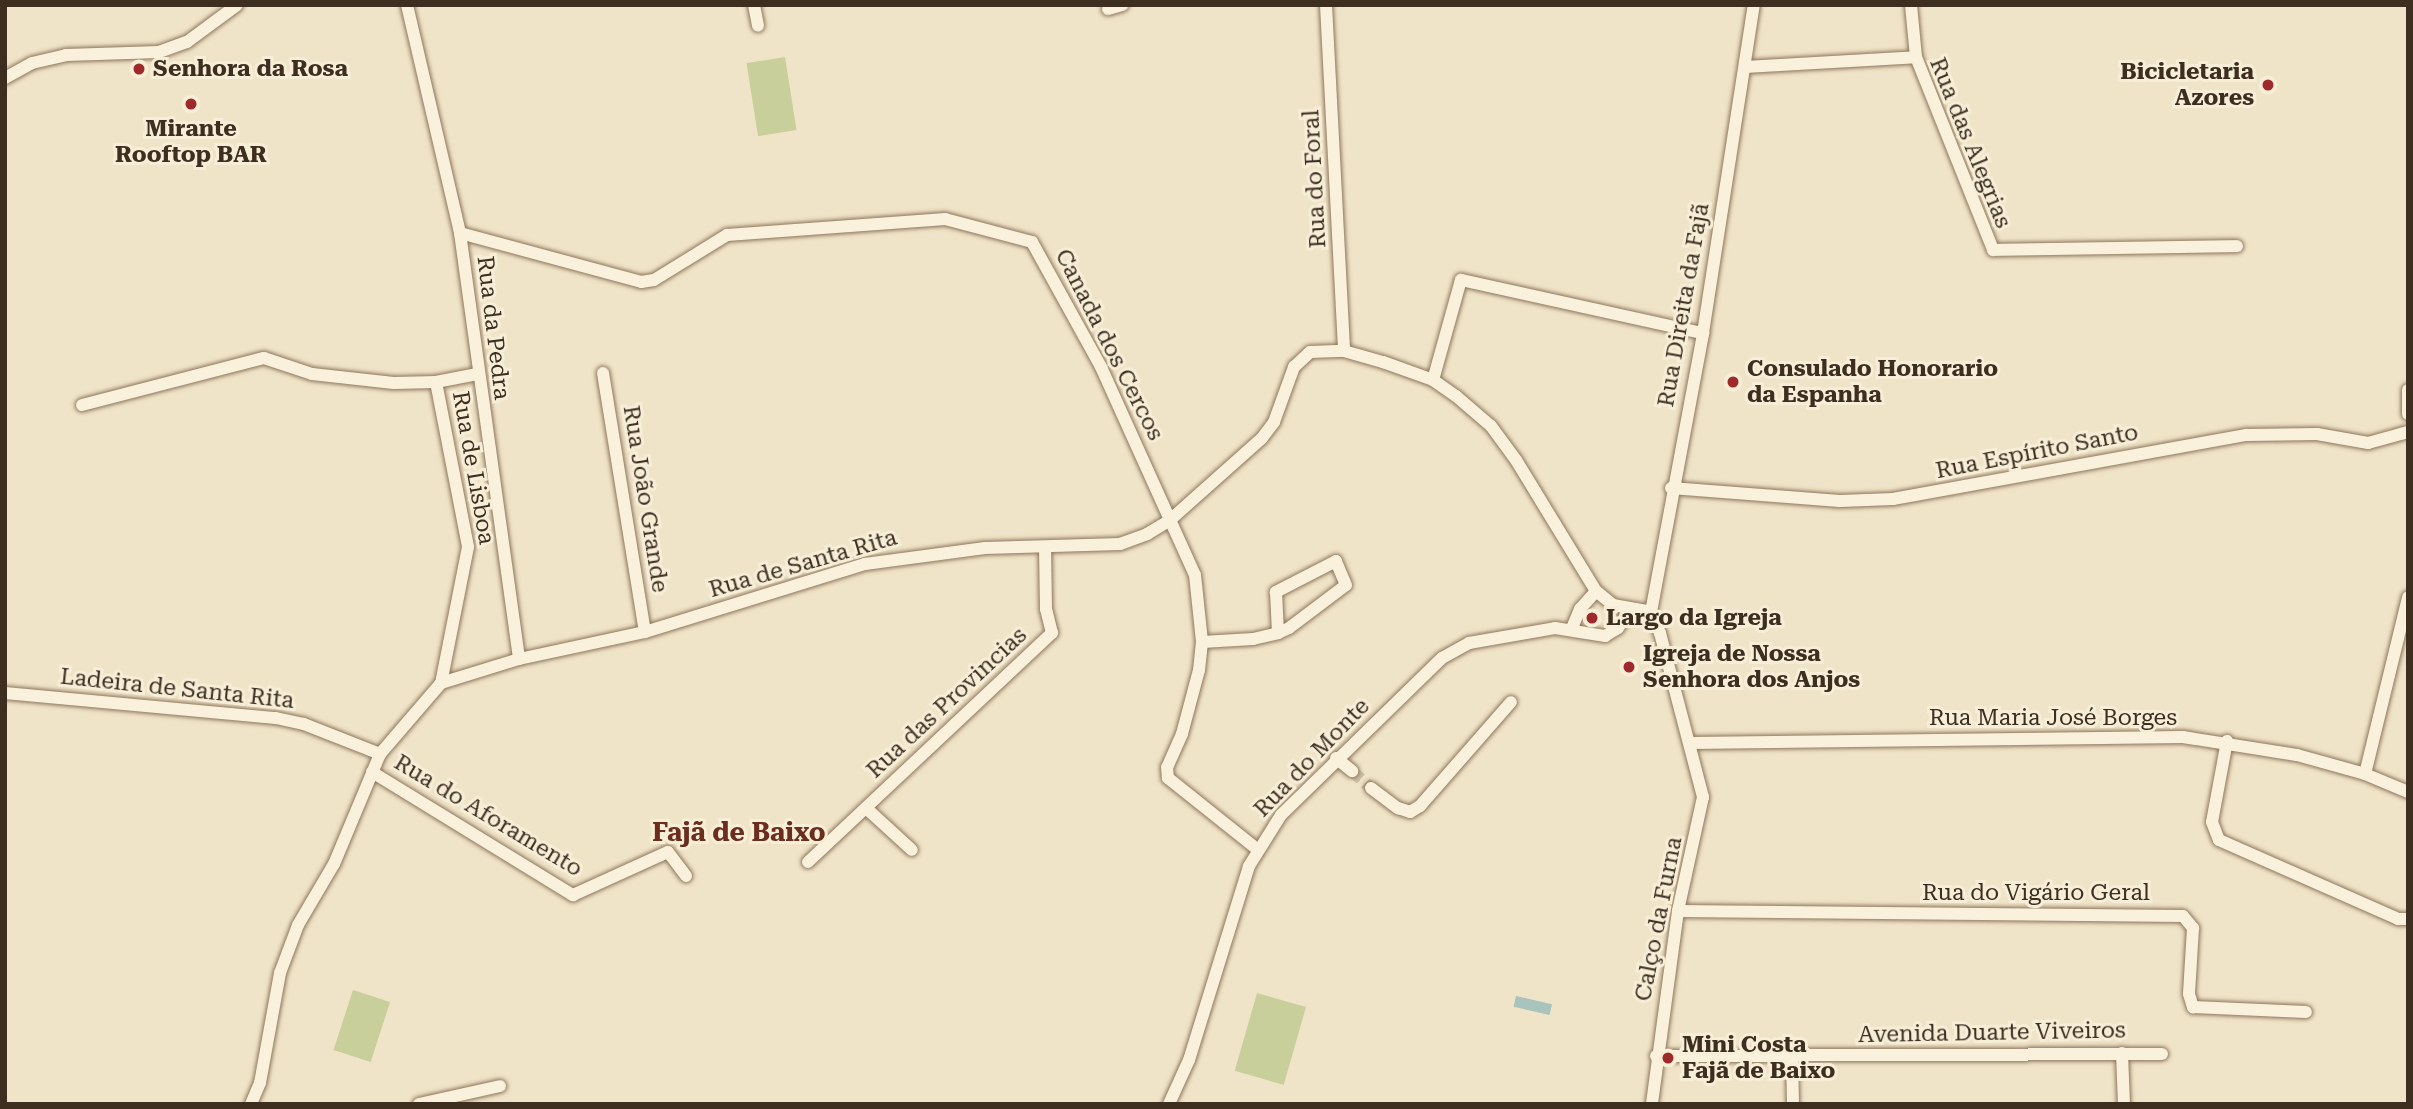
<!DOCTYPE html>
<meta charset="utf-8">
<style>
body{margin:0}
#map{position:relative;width:2413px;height:1109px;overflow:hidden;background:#f0e4c8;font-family:"Roboto Serif",serif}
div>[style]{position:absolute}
.green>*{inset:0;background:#c9cf9b;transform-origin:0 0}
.water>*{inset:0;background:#a9c4bc;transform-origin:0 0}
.street-tunnel>*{height:12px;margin-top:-6px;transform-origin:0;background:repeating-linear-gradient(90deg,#ccc0a6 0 12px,transparent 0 18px)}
.roads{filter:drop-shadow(0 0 2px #8d765c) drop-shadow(0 0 2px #8d765c)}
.street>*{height:12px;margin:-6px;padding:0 6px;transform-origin:6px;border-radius:6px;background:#faf1dc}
.dots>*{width:19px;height:19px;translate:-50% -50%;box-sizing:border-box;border:4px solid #f7eed8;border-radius:50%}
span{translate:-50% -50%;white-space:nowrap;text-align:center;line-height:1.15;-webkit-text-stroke:6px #f7eed8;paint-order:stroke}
.poi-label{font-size:23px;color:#3d2e20;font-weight:700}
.left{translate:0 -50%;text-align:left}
.right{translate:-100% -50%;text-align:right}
.street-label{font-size:23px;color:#3d2e20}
.quarter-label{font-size:26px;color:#6b2e1e;font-weight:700}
.frame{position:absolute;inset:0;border:7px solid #3d2e20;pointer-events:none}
</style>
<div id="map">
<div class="green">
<div style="left:785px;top:57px;width:74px;height:39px;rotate:81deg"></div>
<div style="left:353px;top:990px;width:39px;height:63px;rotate:18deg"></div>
<div style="left:1257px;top:993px;width:51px;height:81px;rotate:16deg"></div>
</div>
<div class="water">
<div style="left:1516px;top:996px;width:37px;height:11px;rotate:13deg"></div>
</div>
<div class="street-tunnel">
<div style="left:1352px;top:771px;width:25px;rotate:42deg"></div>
</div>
<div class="roads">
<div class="street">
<div style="left:407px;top:5px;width:234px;rotate:76.9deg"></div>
<div style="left:460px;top:233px;width:430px;rotate:82.1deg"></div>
<div style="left:754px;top:5px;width:21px;rotate:79deg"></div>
<div style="left:1326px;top:5px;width:346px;rotate:87deg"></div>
<div style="left:1911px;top:5px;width:52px;rotate:84.5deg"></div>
<div style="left:1108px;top:9px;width:15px;rotate:-16deg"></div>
<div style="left:1745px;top:67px;width:171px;rotate:-3.3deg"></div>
<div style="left:1916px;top:57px;width:208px;rotate:68.2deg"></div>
<div style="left:1993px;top:250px;width:244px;rotate:-0.9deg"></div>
<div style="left:5px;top:78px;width:31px;rotate:-29deg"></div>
<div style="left:32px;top:63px;width:35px;rotate:-13deg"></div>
<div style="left:66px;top:55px;width:93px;rotate:-1.8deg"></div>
<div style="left:159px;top:52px;width:30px;rotate:-20deg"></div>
<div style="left:187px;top:42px;width:62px;rotate:-36.5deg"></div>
<div style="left:460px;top:233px;width:188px;rotate:15.1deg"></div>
<div style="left:641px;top:282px;width:13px;rotate:-9deg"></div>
<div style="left:654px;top:280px;width:86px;rotate:-31.7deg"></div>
<div style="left:727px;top:235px;width:219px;rotate:-4.2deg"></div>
<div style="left:945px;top:219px;width:90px;rotate:14.8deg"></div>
<div style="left:1032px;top:242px;width:143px;rotate:61.1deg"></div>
<div style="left:1101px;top:367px;width:228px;rotate:65.7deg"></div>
<div style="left:1195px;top:575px;width:67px;rotate:84deg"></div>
<div style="left:1202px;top:642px;width:28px;rotate:96deg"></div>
<div style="left:1199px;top:670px;width:66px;rotate:104.9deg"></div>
<div style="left:1182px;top:734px;width:36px;rotate:114deg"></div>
<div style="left:1167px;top:767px;width:11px;rotate:85deg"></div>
<div style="left:1168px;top:778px;width:114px;rotate:38.6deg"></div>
<div style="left:603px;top:373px;width:262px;rotate:80.8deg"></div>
<div style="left:1433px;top:380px;width:104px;rotate:-74.4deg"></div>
<div style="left:1461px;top:280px;width:248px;rotate:12.4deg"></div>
<div style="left:436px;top:382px;width:168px;rotate:79deg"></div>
<div style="left:468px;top:547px;width:139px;rotate:101.2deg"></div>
<div style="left:2408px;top:390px;width:24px;rotate:90deg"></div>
<div style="left:82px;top:405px;width:188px;rotate:-14.5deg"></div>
<div style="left:264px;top:358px;width:51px;rotate:18.4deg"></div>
<div style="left:312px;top:374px;width:82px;rotate:6.3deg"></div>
<div style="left:394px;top:383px;width:42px;rotate:-1.4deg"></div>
<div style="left:436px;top:382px;width:42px;rotate:-11deg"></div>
<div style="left:1671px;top:488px;width:169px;rotate:4.4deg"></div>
<div style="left:1840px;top:501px;width:53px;rotate:-2.2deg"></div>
<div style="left:1893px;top:499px;width:359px;rotate:-10.3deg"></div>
<div style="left:2246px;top:435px;width:71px;rotate:-0.8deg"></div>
<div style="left:2317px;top:434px;width:52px;rotate:10deg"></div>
<div style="left:2368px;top:443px;width:41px;rotate:-15.4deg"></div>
<div style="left:1651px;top:612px;width:284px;rotate:-79.4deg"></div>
<div style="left:1703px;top:333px;width:332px;rotate:-81.2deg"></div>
<div style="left:1651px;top:612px;width:23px;rotate:67deg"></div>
<div style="left:1660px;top:633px;width:170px;rotate:75.3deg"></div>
<div style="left:1703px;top:797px;width:117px;rotate:102.4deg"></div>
<div style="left:1678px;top:911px;width:195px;rotate:97.7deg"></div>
<div style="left:1572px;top:628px;width:21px;rotate:-67deg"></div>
<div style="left:1580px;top:609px;width:24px;rotate:-48deg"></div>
<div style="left:1202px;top:642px;width:51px;rotate:-3.4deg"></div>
<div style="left:1253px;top:639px;width:26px;rotate:-13deg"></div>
<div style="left:1278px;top:633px;width:12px;rotate:-24deg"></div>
<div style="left:1289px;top:628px;width:71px;rotate:-37deg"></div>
<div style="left:1346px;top:585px;width:26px;rotate:-113deg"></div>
<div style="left:1336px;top:561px;width:68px;rotate:152.7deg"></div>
<div style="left:1276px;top:592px;width:41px;rotate:87.2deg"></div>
<div style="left:5px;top:693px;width:272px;rotate:5.3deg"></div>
<div style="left:276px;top:718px;width:29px;rotate:12deg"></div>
<div style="left:304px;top:724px;width:82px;rotate:21.5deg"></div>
<div style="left:2227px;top:741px;width:82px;rotate:100.5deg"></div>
<div style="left:2212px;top:822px;width:19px;rotate:69deg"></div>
<div style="left:2219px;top:840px;width:196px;rotate:23.8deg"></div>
<div style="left:2398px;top:919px;width:10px"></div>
<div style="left:1691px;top:743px;width:492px;rotate:-0.7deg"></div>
<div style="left:2183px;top:737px;width:115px;rotate:9deg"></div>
<div style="left:2297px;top:755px;width:71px;rotate:15.6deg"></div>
<div style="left:2365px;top:774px;width:47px;rotate:22.7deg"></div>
<div style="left:1336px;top:758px;width:21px;rotate:39deg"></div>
<div style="left:372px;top:772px;width:236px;rotate:31.5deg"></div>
<div style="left:573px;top:895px;width:104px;rotate:-24.4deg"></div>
<div style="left:668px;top:852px;width:30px;rotate:53deg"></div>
<div style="left:2365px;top:774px;width:182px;rotate:-76.3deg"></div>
<div style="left:1371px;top:788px;width:34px;rotate:37deg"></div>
<div style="left:1398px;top:808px;width:13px;rotate:18deg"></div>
<div style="left:1410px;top:812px;width:12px;rotate:-31deg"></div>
<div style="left:1420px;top:806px;width:138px;rotate:-48.8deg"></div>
<div style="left:866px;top:808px;width:62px;rotate:42.4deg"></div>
<div style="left:808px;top:862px;width:335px;rotate:-43.2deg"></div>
<div style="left:1052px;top:633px;width:25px;rotate:-104deg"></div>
<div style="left:1046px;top:609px;width:62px;rotate:-90.9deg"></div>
<div style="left:1678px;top:911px;width:505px;rotate:0.57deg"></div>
<div style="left:2183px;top:916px;width:16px;rotate:50deg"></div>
<div style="left:2193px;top:928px;width:66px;rotate:93.5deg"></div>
<div style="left:2189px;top:994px;width:14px;rotate:73deg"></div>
<div style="left:2193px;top:1007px;width:113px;rotate:2.5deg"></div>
<div style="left:2122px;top:1053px;width:51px;rotate:87.8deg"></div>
<div style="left:1656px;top:1056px;width:506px;rotate:-0.23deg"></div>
<div style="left:1792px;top:1056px;width:48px;rotate:88.8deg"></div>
<div style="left:251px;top:1104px;width:23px;rotate:-67deg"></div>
<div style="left:260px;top:1083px;width:112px;rotate:-79.7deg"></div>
<div style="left:280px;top:973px;width:51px;rotate:-69.4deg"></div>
<div style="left:298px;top:925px;width:71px;rotate:-59.5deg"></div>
<div style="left:334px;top:864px;width:119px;rotate:-67.3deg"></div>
<div style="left:380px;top:754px;width:94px;rotate:-49.3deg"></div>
<div style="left:441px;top:683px;width:82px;rotate:-17.1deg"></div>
<div style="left:519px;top:659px;width:129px;rotate:-12.1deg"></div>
<div style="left:645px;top:632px;width:230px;rotate:-17.2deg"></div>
<div style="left:865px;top:564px;width:121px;rotate:-7.6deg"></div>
<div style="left:985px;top:548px;width:135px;rotate:-1.7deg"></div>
<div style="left:1120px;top:544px;width:29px;rotate:-20deg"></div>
<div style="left:1147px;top:534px;width:27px;rotate:-31deg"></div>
<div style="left:1170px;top:520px;width:123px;rotate:-41.7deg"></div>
<div style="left:1262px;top:438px;width:20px;rotate:-53deg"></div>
<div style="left:1274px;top:422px;width:59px;rotate:-70deg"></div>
<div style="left:1294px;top:367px;width:22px;rotate:-43deg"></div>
<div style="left:1310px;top:352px;width:34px;rotate:-2deg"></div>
<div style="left:1344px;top:351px;width:41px;rotate:15.8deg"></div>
<div style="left:1383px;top:362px;width:53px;rotate:19.8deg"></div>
<div style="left:1433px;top:380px;width:28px;rotate:35deg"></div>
<div style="left:1456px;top:396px;width:46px;rotate:40.6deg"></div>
<div style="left:1491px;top:426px;width:42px;rotate:53.7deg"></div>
<div style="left:1516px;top:460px;width:153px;rotate:58.6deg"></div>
<div style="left:1596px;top:591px;width:22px;rotate:39deg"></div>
<div style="left:1613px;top:605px;width:39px;rotate:10deg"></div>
<div style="left:419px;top:1104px;width:83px;rotate:-12.5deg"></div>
<div style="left:1169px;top:1104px;width:48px;rotate:-65.6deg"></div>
<div style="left:1189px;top:1060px;width:203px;rotate:-72.8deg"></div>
<div style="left:1249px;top:866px;width:60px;rotate:-57.9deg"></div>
<div style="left:1281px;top:815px;width:225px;rotate:-44.3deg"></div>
<div style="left:1442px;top:658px;width:31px;rotate:-29deg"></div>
<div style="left:1469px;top:643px;width:87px;rotate:-9.9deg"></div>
<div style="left:1555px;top:628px;width:51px;rotate:9.1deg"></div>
<div style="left:1605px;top:636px;width:15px;rotate:-32deg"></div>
<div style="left:1618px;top:628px;width:20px;rotate:-57deg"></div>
</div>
</div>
<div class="dots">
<div style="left:139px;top:69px;background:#9e2a2b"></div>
<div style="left:2268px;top:85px;background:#9e2a2b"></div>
<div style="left:191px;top:104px;background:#9e2a2b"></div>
<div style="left:1733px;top:382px;background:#9e2a2b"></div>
<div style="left:1592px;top:618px;background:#9e2a2b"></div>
<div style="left:1629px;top:667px;background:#9e2a2b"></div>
<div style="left:1668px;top:1058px;background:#9e2a2b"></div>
</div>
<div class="poi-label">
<span class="left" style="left:153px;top:69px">Senhora da Rosa</span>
<span class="right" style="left:2254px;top:85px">Bicicletaria<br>Azores</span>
<span style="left:191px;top:142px">Mirante<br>Rooftop BAR</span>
<span class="left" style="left:1747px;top:382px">Consulado Honorario<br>da Espanha</span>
<span class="left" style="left:1606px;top:618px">Largo da Igreja</span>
<span class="left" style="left:1643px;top:667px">Igreja de Nossa<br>Senhora dos Anjos</span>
<span class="left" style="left:1682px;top:1058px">Mini Costa<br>Fajã de Baixo</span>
</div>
<div class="street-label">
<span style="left:1970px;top:143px;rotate:68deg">Rua das Alegrias</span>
<span style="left:1315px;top:179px;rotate:-93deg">Rua do Foral</span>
<span style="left:1684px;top:305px;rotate:-80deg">Rua Direita da Fajã</span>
<span style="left:493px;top:328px;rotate:83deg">Rua da Pedra</span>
<span style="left:1109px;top:345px;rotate:63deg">Canada dos Cercos</span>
<span style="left:2037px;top:452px;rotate:-11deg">Rua Espírito Santo</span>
<span style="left:473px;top:468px;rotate:80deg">Rua de Lisboa</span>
<span style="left:645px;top:499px;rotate:81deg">Rua João Grande</span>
<span style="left:803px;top:564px;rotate:-16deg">Rua de Santa Rita</span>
<span style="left:177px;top:689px;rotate:6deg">Ladeira de Santa Rita</span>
<span style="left:947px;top:703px;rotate:-43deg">Rua das Provincias</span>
<span style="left:2053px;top:718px">Rua Maria José Borges</span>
<span style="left:1312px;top:758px;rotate:-46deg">Rua do Monte</span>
<span style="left:488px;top:816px;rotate:31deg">Rua do Aforamento</span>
<span style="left:2036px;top:893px">Rua do Vigário Geral</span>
<span style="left:1659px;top:919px;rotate:-79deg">Calço da Furna</span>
<span style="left:1992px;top:1033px;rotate:-1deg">Avenida Duarte Viveiros</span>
</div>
<div class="quarter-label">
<span style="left:739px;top:833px">Fajã de Baixo</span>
</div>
<div class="frame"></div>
</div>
